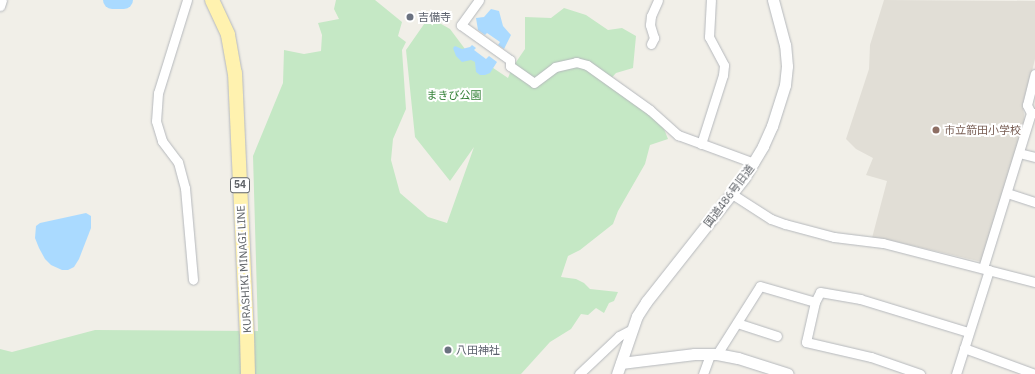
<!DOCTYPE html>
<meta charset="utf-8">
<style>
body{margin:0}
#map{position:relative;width:1035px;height:374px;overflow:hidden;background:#f1efe8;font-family:"IBM Plex Sans","Noto Sans JP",sans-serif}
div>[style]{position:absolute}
.education>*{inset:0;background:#e1ded6}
.green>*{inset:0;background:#c5e8c5}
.water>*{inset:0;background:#aadaff}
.river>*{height:18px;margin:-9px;padding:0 9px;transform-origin:9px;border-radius:9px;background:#aadaff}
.roads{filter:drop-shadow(0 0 1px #b5b8bc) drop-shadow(0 0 1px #b5b8bc)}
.minor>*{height:9px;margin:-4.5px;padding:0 4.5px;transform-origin:4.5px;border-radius:4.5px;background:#fff}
.tertiary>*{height:11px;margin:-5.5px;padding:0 5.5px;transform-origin:5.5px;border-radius:5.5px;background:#fff}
.primary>*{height:14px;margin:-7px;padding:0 7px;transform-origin:7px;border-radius:7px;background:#fff2af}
.dots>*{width:11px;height:11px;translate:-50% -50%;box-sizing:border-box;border:2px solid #fff;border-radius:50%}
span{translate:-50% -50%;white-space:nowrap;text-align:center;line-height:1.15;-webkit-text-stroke:4px #fff;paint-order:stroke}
.shield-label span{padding:1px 3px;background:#fff;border:1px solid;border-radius:3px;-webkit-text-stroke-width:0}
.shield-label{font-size:10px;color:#5f6368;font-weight:700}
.worship-label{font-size:11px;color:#5b616d}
.left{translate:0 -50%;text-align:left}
.park-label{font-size:11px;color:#348238}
.education-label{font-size:11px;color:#785e54}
.street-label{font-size:11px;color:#5f6368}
</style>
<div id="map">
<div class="education">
<div style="clip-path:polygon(884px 0,1035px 1px,1035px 59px,1023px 107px,1025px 121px,982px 262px,893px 241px,872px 238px,887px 181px,866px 175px,873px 158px,856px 149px,846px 139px,869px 69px,870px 45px)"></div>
</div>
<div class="green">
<div style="clip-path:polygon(336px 0,375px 0,402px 22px,398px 36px,406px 42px,402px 50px,406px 109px,393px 139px,391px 160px,400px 193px,428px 217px,447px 223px,474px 147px,450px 181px,415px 137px,406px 50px,429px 17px,450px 29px,465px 49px,508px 78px,512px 68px,525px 49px,525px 17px,551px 18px,564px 8px,586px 15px,608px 30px,622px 28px,636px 36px,633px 68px,616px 73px,606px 84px,656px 120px,664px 129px,668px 139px,650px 145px,645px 164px,618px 211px,613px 224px,580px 250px,568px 256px,561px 277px,576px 279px,584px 283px,590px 289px,618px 292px,614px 301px,609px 303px,604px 313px,596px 308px,588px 315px,581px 314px,571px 329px,550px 342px,521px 374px,0 374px,0 349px,12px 352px,95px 330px,258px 331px,253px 156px,283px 83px,284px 50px,304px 54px,321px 51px,322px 35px,318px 23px,339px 19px,334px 9px)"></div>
</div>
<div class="water">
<div style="clip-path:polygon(491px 9px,499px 11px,503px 26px,511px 35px,504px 49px,498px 45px,500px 42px,487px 33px,485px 35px,478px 30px,476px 18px,484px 17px)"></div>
<div style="clip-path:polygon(472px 45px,476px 48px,474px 50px,486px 59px,489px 56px,497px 62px,490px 73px,485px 75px,480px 75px,476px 72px,475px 62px,471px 60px,462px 62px,456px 56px,453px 48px,455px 46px,462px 49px,470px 47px)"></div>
<div style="clip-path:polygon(86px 213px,91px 216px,91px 228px,79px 259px,74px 267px,68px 270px,62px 270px,51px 265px,45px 259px,39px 248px,35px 238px,36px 226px,40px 223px)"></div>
</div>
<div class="river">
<div style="left:112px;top:0;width:12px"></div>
</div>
<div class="roads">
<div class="minor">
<div style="left:187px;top:0;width:97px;rotate:107.3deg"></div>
<div style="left:158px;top:93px;width:28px;rotate:94deg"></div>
<div style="left:156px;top:121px;width:21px;rotate:73deg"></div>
<div style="left:162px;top:141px;width:26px;rotate:53deg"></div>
<div style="left:178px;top:162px;width:27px;rotate:75deg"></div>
<div style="left:185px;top:188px;width:92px;rotate:85deg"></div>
<div style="left:479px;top:0;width:31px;rotate:126deg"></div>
<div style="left:461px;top:25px;width:60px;rotate:35.5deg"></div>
<div style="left:510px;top:60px;width:6px;rotate:90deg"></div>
<div style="left:510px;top:66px;width:29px;rotate:35deg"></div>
<div style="left:534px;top:83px;width:26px;rotate:-37deg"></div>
<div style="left:555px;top:67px;width:22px;rotate:-13deg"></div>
<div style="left:576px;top:62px;width:11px;rotate:15deg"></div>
<div style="left:587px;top:65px;width:77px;rotate:35.5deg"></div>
<div style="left:650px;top:110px;width:38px;rotate:42deg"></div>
<div style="left:678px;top:135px;width:81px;rotate:20.2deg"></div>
<div style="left:0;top:6px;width:6px;rotate:-72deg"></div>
<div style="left:651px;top:44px;width:7px;rotate:-63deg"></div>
<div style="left:654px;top:38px;width:14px;rotate:-107deg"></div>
<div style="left:650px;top:25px;width:9px;rotate:-84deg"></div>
<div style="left:651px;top:16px;width:17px;rotate:-66deg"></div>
<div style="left:1031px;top:113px;width:9px;rotate:-117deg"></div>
<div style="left:1027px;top:105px;width:32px;rotate:-76deg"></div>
<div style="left:701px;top:144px;width:72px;rotate:-72.3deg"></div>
<div style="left:723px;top:75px;width:10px;rotate:-84deg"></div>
<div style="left:724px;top:65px;width:32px;rotate:-118deg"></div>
<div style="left:709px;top:37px;width:37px;rotate:-87deg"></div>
<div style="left:1019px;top:153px;width:16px;rotate:14deg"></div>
<div style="left:1007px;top:193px;width:29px;rotate:18deg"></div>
<div style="left:732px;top:194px;width:46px;rotate:32.7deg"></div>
<div style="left:771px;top:219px;width:15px;rotate:20deg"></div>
<div style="left:785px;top:224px;width:51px;rotate:14.9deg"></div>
<div style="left:834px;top:237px;width:49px;rotate:7deg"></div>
<div style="left:883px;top:243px;width:157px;rotate:14.4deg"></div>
<div style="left:983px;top:268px;width:162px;rotate:-72.8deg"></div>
<div style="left:1031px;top:113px;width:4px"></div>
<div style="left:815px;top:302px;width:41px;rotate:102.7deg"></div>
<div style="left:806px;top:342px;width:67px;rotate:13deg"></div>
<div style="left:871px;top:357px;width:52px;rotate:19.1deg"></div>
<div style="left:737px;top:323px;width:42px;rotate:18deg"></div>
<div style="left:964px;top:348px;width:76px;rotate:20.1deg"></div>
<div style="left:717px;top:354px;width:80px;rotate:-57.7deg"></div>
<div style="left:760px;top:286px;width:57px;rotate:16.2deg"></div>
<div style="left:815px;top:302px;width:11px;rotate:-63deg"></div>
<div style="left:820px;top:292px;width:41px;rotate:9.9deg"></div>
<div style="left:860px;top:299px;width:113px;rotate:17deg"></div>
<div style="left:579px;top:374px;width:55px;rotate:-43.5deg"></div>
<div style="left:619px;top:336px;width:13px;rotate:-27deg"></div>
<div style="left:703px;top:374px;width:20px;rotate:-70deg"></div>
<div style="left:956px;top:374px;width:109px;rotate:-72.4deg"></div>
</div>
<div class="tertiary">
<div style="left:621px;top:363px;width:74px;rotate:-7deg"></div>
<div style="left:694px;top:354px;width:23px"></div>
<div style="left:717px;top:354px;width:21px;rotate:11deg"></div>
<div style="left:738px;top:358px;width:52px;rotate:17.7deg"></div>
<div style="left:617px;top:374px;width:61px;rotate:-71deg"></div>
<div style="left:637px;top:316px;width:17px;rotate:-57deg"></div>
<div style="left:646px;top:302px;width:158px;rotate:-51.7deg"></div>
<div style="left:744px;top:178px;width:37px;rotate:-59deg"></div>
<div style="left:763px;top:146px;width:22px;rotate:-66deg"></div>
<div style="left:772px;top:126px;width:43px;rotate:-72.4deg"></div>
<div style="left:785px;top:85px;width:19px;rotate:-84deg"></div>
<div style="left:787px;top:66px;width:21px;rotate:-95deg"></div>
<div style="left:785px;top:45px;width:47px;rotate:-104.9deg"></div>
</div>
<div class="primary">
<div style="left:212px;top:0;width:38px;rotate:65deg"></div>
<div style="left:228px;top:35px;width:39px;rotate:80deg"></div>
<div style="left:235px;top:73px;width:261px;rotate:87.4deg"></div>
<div style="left:247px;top:334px;width:40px;rotate:88.6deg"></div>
</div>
</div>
<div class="dots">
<div style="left:410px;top:17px;background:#6b7280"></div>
<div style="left:936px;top:130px;background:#8d6e63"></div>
<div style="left:448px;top:350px;background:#6b7280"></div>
</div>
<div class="shield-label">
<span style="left:240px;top:185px">54</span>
</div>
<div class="worship-label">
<span class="left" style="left:418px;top:17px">吉備寺</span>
<span class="left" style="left:456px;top:350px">八田神社</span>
</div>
<div class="park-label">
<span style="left:454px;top:95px">まきび公園</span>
</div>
<div class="education-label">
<span class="left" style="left:944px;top:130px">市立箭田小学校</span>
</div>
<div class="street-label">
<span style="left:729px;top:196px;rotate:-53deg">国道486号旧道</span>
<span style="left:244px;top:269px;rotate:-93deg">KURASHIKI MINAGI LINE</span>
</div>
</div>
